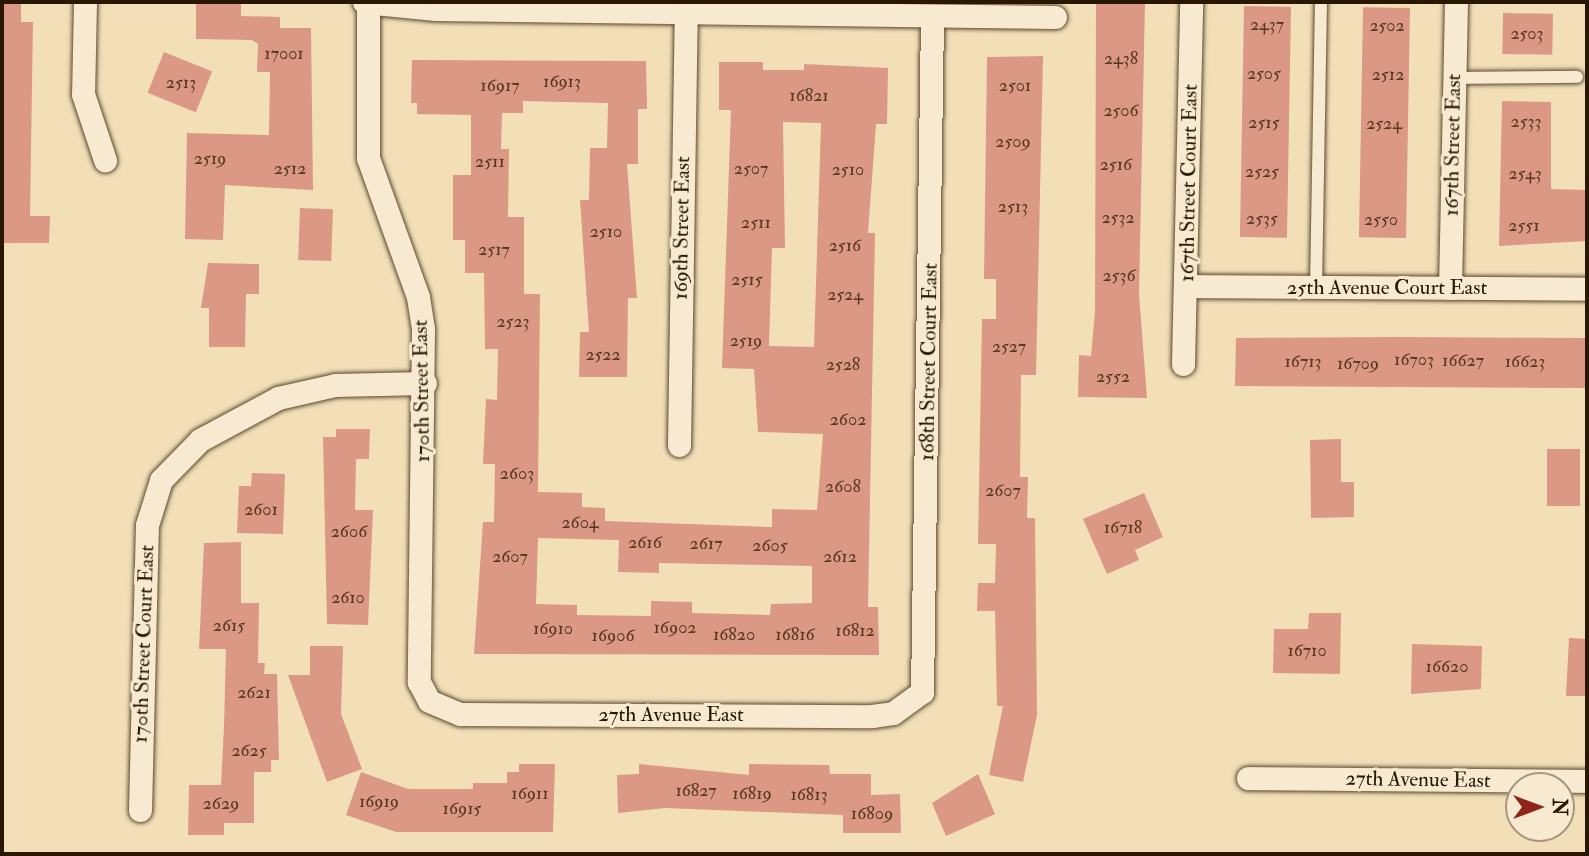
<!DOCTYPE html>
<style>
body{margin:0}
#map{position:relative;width:1589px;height:856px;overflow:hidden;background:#f2dfb7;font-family:"IM FELL Double Pica",serif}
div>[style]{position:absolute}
.building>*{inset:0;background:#db9884;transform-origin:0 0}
.roads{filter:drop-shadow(0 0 2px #5b492e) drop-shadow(0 0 2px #5b492e)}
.service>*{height:12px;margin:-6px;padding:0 6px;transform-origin:6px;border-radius:6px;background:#f7ead0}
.minor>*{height:23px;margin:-11.5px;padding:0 11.5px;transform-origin:11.5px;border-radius:11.5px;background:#f7ead0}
span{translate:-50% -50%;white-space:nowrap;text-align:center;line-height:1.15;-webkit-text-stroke:6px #f7ead0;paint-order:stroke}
.number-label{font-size:18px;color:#563721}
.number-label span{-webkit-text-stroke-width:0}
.street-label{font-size:21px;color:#291700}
.frame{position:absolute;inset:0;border:4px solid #291700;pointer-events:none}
.north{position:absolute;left:1505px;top:772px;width:70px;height:70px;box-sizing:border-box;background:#f7ead0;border:2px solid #a5967d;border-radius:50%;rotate:90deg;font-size:19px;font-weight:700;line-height:28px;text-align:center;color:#291700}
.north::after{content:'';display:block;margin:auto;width:24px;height:32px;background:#8f2418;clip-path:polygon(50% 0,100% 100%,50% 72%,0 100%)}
</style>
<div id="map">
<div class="building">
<div style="clip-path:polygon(2px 2px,21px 2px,21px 22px,33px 22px,30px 216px,50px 216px,49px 243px,2px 243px)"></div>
<div style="clip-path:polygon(196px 2px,241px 2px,241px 16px,280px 17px,280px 28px,311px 28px,313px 190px,225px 185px,223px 240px,185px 239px,187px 133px,269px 135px,270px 72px,257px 72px,258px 44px,252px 40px,196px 39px)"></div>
<div style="clip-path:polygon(1096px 2px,1145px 2px,1139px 294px,1147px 398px,1078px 397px,1079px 355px,1091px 356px,1095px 311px)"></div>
<div style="left:1244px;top:6px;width:47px;height:231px;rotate:1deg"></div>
<div style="left:1410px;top:8px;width:230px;height:47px;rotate:91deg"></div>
<div style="left:1503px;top:13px;width:50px;height:41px;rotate:1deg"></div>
<div style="left:164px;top:52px;width:52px;height:44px;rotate:22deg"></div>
<div style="clip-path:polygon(1043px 56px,1036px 375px,1021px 375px,1020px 477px,1028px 477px,1027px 518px,1035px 518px,1037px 715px,1023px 782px,989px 775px,1003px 706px,997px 706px,995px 611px,977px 611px,978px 583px,995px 583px,996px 544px,978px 544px,982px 319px,996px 319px,996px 279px,984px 279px,987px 57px)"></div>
<div style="clip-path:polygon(evenodd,412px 60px,646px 61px,647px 109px,638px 109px,638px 164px,627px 164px,637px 298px,628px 298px,627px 377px,579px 377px,580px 332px,589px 332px,580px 200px,589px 200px,590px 148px,607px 148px,608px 103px,523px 101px,523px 113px,502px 113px,501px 149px,509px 149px,508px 217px,524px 217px,524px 294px,540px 294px,538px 492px,582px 493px,582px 507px,605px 508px,605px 521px,772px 527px,772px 509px,817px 510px,823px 434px,758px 432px,754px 369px,722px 368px,731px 110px,719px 110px,719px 62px,763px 62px,763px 70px,804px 70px,804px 64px,888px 68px,887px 124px,876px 124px,868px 233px,875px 233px,868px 607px,878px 607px,879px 655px,474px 654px,483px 522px,494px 522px,495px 464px,483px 464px,486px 399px,497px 400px,498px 349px,485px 349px,484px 273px,465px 273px,465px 240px,453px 240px,453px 175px,471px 175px,471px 115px,417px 114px,417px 103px,411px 103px,412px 60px,783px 122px,821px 123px,814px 347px,769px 346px,772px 248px,785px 248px,783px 122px,412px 60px,538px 538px,619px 540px,618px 572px,659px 573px,659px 563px,812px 566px,812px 603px,771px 604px,770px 615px,692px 613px,692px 602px,651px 601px,651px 616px,577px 615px,577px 605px,536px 604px,538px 538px)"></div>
<div style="clip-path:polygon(1502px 101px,1551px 102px,1551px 189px,1587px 190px,1587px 241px,1499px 246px)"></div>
<div style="left:300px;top:208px;width:33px;height:52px;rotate:2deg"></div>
<div style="clip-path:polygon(208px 263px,259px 264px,259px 294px,246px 294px,245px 347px,209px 347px,209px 308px,201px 308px)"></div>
<div style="clip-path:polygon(1397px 337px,1587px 338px,1587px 388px,1235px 386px,1236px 338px)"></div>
<div style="clip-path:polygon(336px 429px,370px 429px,369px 459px,356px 459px,355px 510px,373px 510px,368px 625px,327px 624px,323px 437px,336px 437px)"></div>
<div style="clip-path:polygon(1341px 439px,1341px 482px,1354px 482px,1354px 517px,1311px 518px,1310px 440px)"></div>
<div style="left:1580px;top:449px;width:57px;height:33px;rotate:90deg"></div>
<div style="clip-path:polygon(252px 473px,285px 474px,283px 534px,237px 533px,239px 486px,251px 486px)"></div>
<div style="clip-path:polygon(1144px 493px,1163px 537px,1135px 550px,1139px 560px,1107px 574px,1083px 519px)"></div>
<div style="clip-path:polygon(241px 542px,241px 603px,259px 603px,258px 663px,265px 663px,264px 674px,277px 674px,279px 760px,271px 760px,271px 772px,254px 772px,254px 823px,224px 823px,224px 835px,188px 835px,189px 785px,221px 785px,224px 726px,226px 649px,199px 649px,204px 543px)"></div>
<div style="clip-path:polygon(1309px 613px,1341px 613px,1340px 674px,1273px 673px,1274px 629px,1308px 629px)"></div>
<div style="clip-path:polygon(1569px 638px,1587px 639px,1587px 696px,1566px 696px)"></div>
<div style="clip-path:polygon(1412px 644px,1482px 646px,1481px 689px,1411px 694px)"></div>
<div style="clip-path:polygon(310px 646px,343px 646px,341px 714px,362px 769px,327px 782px,288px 675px,310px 675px)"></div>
<div style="clip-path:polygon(519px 764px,555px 764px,553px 832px,396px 832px,346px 815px,361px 772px,408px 789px,473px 789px,473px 783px,507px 783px,507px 772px,519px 772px)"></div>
<div style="clip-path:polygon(639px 764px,749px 775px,749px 764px,829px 765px,830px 774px,871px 774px,871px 795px,900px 794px,901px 833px,843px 833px,843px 815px,665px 808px,618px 813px,617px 775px,639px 774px)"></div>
<div style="clip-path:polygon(978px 774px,995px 814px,946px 836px,932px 803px)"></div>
</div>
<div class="roads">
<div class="service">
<div style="left:1454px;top:78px;width:123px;rotate:-0.5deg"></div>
<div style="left:1316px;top:287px;width:285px;rotate:-89deg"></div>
</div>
<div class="minor">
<div style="left:85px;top:2px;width:92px;rotate:91.2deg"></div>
<div style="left:83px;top:94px;width:70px;rotate:71.6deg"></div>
<div style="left:364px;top:2px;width:72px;rotate:5.6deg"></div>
<div style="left:436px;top:9px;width:619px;rotate:0.74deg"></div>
<div style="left:368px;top:3px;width:155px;rotate:90deg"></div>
<div style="left:368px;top:158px;width:148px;rotate:70.2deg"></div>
<div style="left:418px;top:297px;width:33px;rotate:81deg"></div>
<div style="left:423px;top:330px;width:352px;rotate:90.7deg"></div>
<div style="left:419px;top:682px;width:21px;rotate:62deg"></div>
<div style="left:429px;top:701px;width:34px;rotate:23deg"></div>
<div style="left:460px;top:714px;width:412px;rotate:0.3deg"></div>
<div style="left:872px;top:716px;width:21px;rotate:-8deg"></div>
<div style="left:893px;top:713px;width:36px;rotate:-36deg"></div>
<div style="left:922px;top:692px;width:674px;rotate:-89.15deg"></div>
<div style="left:1187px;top:286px;width:400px;rotate:0.4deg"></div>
<div style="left:1450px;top:288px;width:286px;rotate:-88.8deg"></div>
<div style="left:1183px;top:364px;width:362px;rotate:-88.7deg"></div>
<div style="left:679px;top:445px;width:434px;rotate:-89.1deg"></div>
<div style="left:1248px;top:778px;width:339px;rotate:0.5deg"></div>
<div style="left:140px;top:810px;width:285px;rotate:-88.6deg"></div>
<div style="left:147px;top:525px;width:47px;rotate:-72.7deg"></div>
<div style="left:161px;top:480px;width:56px;rotate:-45.7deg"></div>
<div style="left:200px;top:440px;width:89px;rotate:-28.3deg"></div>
<div style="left:278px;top:398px;width:58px;rotate:-12.8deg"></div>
<div style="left:335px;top:385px;width:90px;rotate:-1.3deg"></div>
</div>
</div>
<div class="number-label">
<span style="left:1267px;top:25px">2437</span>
<span style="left:1387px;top:26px">2502</span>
<span style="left:1527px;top:34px">2503</span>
<span style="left:284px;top:54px">17001</span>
<span style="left:1121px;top:59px">2438</span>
<span style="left:1264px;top:74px">2505</span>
<span style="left:1388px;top:75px">2512</span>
<span style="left:562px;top:82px">16913</span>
<span style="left:181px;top:83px">2513</span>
<span style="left:500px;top:86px">16917</span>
<span style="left:1015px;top:86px">2501</span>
<span style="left:809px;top:96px">16821</span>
<span style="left:1121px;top:111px">2506</span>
<span style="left:1526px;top:122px">2533</span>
<span style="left:1264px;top:123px">2515</span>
<span style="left:1384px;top:124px">2524</span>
<span style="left:1013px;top:142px">2509</span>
<span style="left:210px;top:159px">2519</span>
<span style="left:490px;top:162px">2511</span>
<span style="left:1116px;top:165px">2516</span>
<span style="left:290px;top:169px">2512</span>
<span style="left:751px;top:169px">2507</span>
<span style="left:848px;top:170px">2510</span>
<span style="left:1262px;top:172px">2525</span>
<span style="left:1525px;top:174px">2543</span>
<span style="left:1013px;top:207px">2513</span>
<span style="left:1118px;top:218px">2532</span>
<span style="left:1262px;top:219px">2535</span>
<span style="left:1381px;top:220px">2550</span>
<span style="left:756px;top:223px">2511</span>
<span style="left:1524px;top:226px">2551</span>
<span style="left:606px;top:232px">2510</span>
<span style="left:845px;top:246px">2516</span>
<span style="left:494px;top:250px">2517</span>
<span style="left:1119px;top:276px">2536</span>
<span style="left:747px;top:280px">2515</span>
<span style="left:845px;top:295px">2524</span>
<span style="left:513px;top:322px">2523</span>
<span style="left:746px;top:341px">2519</span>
<span style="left:1009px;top:347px">2527</span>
<span style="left:603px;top:355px">2522</span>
<span style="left:1414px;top:360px">16703</span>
<span style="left:1463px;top:361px">16627</span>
<span style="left:1303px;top:362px">16713</span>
<span style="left:1525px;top:362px">16623</span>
<span style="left:1358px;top:364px">16709</span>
<span style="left:843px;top:365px">2528</span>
<span style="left:1113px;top:377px">2552</span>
<span style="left:848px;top:420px">2602</span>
<span style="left:517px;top:474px">2603</span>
<span style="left:843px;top:487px">2608</span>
<span style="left:1003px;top:491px">2607</span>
<span style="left:261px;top:510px">2601</span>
<span style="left:580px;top:523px">2604</span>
<span style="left:1123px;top:528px">16718</span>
<span style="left:349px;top:532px">2606</span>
<span style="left:645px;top:543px">2616</span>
<span style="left:706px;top:544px">2617</span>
<span style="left:770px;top:546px">2605</span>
<span style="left:510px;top:557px">2607</span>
<span style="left:840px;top:557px">2612</span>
<span style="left:348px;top:598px">2610</span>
<span style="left:229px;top:626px">2615</span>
<span style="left:675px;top:628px">16902</span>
<span style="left:553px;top:629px">16910</span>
<span style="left:855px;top:631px">16812</span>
<span style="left:734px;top:635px">16820</span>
<span style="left:795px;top:635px">16816</span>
<span style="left:613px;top:636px">16906</span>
<span style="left:1307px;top:651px">16710</span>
<span style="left:1447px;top:667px">16620</span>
<span style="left:254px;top:693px">2621</span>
<span style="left:249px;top:751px">2625</span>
<span style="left:696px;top:791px">16827</span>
<span style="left:530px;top:794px">16911</span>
<span style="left:752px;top:794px">16819</span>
<span style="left:809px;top:795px">16813</span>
<span style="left:379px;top:802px">16919</span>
<span style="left:221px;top:804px">2629</span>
<span style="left:462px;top:809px">16915</span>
<span style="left:872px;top:814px">16809</span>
</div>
<div class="street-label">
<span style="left:1453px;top:145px;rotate:-89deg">167th Street East</span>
<span style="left:1189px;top:183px;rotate:-89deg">167th Street Court East</span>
<span style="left:682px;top:228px;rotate:-89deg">169th Street East</span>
<span style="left:1387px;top:288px">25th Avenue Court East</span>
<span style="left:929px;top:362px;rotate:-89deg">168th Street Court East</span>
<span style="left:422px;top:391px;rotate:-91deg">170th Street East</span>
<span style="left:144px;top:644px;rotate:-88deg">170th Street Court East</span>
<span style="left:671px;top:715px">27th Avenue East</span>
<span style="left:1418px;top:780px;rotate:1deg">27th Avenue East</span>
</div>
<div class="frame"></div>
<div class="north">N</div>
</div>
